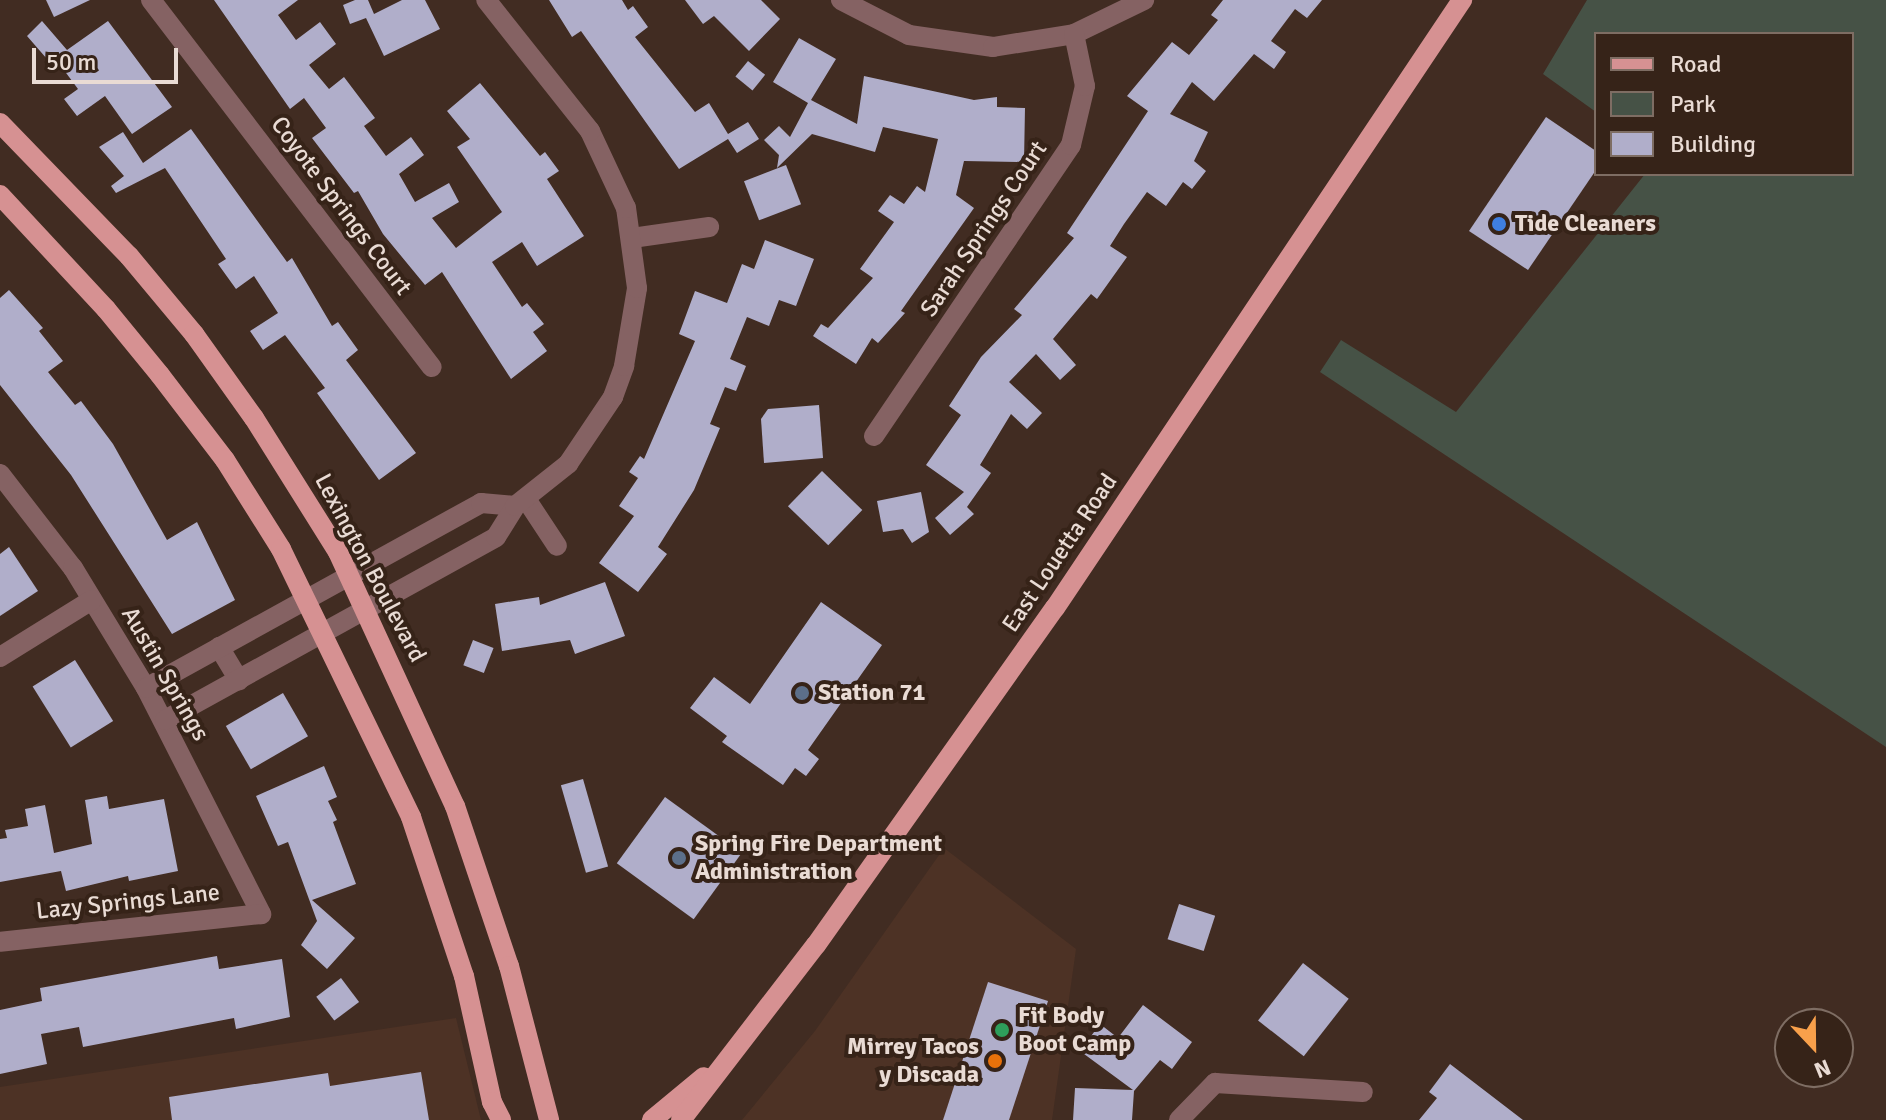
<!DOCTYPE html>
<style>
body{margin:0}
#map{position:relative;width:1886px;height:1120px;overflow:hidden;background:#412c22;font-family:Signika,sans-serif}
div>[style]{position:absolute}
.built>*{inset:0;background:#4d3225}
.green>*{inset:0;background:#465246}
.building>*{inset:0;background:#b0aeca;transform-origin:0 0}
.minor>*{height:20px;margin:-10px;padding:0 10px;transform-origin:10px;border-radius:10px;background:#856263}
.major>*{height:20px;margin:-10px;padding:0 10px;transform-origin:10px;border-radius:10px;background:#d69192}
.dots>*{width:22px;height:22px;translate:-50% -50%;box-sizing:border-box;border:4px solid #362318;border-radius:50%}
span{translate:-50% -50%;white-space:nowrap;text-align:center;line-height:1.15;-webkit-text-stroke:8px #362318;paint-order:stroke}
.street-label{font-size:24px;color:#e9dbd4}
.poi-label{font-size:24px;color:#e9dbd4;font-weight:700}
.left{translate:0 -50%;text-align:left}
.right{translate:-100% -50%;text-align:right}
.legend{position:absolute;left:1594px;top:32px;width:260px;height:144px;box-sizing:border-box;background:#362318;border:2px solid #7e6d63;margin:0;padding:10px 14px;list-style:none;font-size:24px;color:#e9dbd4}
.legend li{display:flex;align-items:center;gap:16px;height:40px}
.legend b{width:40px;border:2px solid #7e6d63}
.north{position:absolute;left:1774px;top:1008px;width:80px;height:80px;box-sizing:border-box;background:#362318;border:2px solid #7e6d63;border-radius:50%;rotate:158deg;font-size:22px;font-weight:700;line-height:32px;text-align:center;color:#e9dbd4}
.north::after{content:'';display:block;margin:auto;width:28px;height:36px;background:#f8a04b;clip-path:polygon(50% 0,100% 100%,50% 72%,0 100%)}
.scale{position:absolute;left:32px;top:48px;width:146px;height:36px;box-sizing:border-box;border:4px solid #e9dbd4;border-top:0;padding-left:10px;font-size:24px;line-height:28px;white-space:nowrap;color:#e9dbd4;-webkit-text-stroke:6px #362318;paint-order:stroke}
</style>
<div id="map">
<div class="built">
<div style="clip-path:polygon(944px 848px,1076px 949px,1052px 1120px,742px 1120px,815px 1031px)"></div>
<div style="clip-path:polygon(456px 1018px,481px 1120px,0 1120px,0 1087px)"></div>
</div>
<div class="green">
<div style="clip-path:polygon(1587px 0,1886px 0,1886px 747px,1320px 372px,1341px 340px,1456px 412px,1645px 174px,1852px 174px,1852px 34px,1596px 34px,1596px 112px,1543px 74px)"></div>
</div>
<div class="building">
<div style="clip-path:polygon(46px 0,90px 0,54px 17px)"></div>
<div style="clip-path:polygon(214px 0,298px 0,278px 15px,296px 40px,320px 22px,336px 44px,309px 65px,329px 89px,344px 77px,375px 118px,364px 126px,386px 156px,411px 137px,424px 155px,399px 174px,415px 202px,449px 183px,459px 202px,432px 218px,456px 248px,502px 212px,457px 147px,470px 139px,447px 111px,480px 83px,540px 156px,545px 152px,559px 171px,547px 179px,584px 236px,537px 266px,522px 242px,492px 262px,522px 307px,527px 303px,544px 324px,533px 332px,547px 351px,511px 379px,442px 272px,425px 285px,383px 234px,358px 191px,354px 193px,312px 138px,326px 128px,304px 98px,290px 109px)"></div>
<div style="clip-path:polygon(355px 0,368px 0,374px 14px,402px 0,425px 0,440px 29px,384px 56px,366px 18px,350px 24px,343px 5px)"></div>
<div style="clip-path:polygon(549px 0,622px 0,628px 10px,633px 6px,648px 27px,635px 37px,695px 112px,709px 103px,728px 134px,748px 122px,759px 139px,737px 153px,728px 139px,679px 169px,581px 31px,572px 37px)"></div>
<div style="clip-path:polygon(685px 0,761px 0,780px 19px,749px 51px,714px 16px,703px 24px)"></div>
<div style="clip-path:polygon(1223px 0,1322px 0,1307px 18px,1295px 9px,1271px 41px,1286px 52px,1274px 69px,1254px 54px,1214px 101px,1192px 82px,1170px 114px,1208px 132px,1194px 161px,1206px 171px,1192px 189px,1183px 182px,1166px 206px,1147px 192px,1124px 224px,1110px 246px,1127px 257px,1097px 299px,1091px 294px,1053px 339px,1076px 365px,1060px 380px,1036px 354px,1009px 382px,1042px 413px,1027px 429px,1011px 414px,980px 465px,991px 473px,967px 507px,974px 514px,950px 535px,935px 518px,964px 492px,926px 465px,961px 415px,949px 406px,981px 357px,1022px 315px,1014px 309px,1074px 238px,1067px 233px,1148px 111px,1127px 96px,1172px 42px,1189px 55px,1218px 20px,1211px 15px)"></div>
<div style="clip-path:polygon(42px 21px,67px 50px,108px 21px,172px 107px,132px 134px,105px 96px,77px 116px,64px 99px,78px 89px,52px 54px,47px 59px,27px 36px)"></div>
<div style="clip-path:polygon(799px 38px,836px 59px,811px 100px,857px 124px,864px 76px,974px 100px,997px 97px,997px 107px,1025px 108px,1024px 162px,964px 161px,956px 195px,974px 208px,901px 311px,905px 313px,878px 343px,872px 338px,856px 364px,813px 336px,821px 324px,828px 328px,873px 278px,860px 269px,894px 222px,878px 211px,890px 195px,904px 204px,917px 186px,925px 192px,938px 139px,883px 127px,875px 152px,812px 134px,777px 168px,779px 155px,764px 140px,779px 126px,790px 137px,808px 103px,773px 82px)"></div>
<div style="left:748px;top:61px;width:22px;height:20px;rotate:39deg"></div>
<div style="clip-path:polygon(1546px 117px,1596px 151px,1596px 170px,1528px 270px,1469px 231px)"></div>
<div style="clip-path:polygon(191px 129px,287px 262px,292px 258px,332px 326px,338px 322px,358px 350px,346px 360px,416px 453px,379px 480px,317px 393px,325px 388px,285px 335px,263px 350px,250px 331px,278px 313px,254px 276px,236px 289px,218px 264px,226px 259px,165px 168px,116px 193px,111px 186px,124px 176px,99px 147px,123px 132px,143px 163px)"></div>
<div style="left:786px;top:165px;width:42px;height:45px;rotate:69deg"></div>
<div style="clip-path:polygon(765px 240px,814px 259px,796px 306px,779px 300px,769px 326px,747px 317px,730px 359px,746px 366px,736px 391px,725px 387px,710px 424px,720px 428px,694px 490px,658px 547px,667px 554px,638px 592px,599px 563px,634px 516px,619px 506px,638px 478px,629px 472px,640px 456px,644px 459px,695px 341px,679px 334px,695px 291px,727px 303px,742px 264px,754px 269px)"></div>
<div style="clip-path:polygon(9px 290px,43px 328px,39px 331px,63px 361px,48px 372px,75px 405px,81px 401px,113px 444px,167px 540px,197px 522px,235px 600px,172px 634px,71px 475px,0 385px,0 298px)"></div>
<div style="clip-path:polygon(819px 405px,823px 458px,764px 463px,761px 419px,768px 409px)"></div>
<div style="left:822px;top:471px;width:56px;height:49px;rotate:44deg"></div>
<div style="clip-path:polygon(921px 492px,929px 532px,912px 543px,903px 529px,883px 532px,877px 501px)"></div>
<div style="clip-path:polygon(9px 547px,38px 591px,0 616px,0 554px)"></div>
<div style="clip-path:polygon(605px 582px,625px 636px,575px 654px,570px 640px,502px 651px,495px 604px,539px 597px,540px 605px)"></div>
<div style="clip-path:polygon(821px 602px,882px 645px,808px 750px,819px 759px,806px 776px,795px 768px,783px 785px,722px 742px,727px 736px,690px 708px,714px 677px,750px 704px)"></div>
<div style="left:473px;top:640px;width:22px;height:27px;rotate:21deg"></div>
<div style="left:75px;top:660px;width:72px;height:50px;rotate:58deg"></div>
<div style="left:283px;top:693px;width:50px;height:66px;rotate:60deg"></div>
<div style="clip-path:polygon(324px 766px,337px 797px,328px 801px,337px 820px,333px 822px,356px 884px,312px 900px,355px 938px,327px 969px,301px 945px,317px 921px,288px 842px,278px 846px,256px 796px)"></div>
<div style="left:583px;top:779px;width:91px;height:23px;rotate:74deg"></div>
<div style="clip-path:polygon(107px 796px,109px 809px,164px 799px,178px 871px,129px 881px,128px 876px,66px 891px,61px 871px,0 882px,0 839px,7px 838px,5px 830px,28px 826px,25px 809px,45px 805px,54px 853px,92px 844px,85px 800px)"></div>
<div style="left:665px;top:797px;width:95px;height:82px;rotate:36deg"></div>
<div style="left:1179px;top:904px;width:38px;height:37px;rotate:18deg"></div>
<div style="clip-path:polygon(217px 956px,219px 969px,282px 959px,290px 1017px,236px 1029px,234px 1018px,83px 1047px,79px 1027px,41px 1034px,47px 1064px,0 1074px,0 1010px,42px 1001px,40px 988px)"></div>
<div style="left:1303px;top:963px;width:58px;height:73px;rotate:38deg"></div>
<div style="left:341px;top:978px;width:30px;height:31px;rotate:53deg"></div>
<div style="clip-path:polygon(988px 982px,1048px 1001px,1009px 1120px,943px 1120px)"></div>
<div style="clip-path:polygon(1143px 1005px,1192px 1042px,1172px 1069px,1160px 1060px,1134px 1091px,1132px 1120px,1073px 1120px,1075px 1088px,1133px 1090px,1080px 1051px,1100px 1024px,1118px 1038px)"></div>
<div style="clip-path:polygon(1450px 1064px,1523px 1120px,1419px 1120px,1437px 1098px,1429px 1092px)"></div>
<div style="clip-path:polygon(421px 1072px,429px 1120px,172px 1120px,169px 1097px,328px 1073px,330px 1086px)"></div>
</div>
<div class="minor">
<div style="left:151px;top:0;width:462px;rotate:52.6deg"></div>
<div style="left:841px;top:0;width:76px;rotate:27.2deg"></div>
<div style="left:909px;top:35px;width:85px;rotate:8.1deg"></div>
<div style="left:993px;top:47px;width:82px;rotate:-9.1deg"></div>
<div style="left:1074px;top:34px;width:78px;rotate:-25.9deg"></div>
<div style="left:632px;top:238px;width:78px;rotate:-8.1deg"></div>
<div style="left:874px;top:436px;width:351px;rotate:-55.9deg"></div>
<div style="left:1071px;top:145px;width:61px;rotate:-76.7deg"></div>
<div style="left:1085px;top:86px;width:53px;rotate:-101.9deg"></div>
<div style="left:0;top:474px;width:119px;rotate:52.2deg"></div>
<div style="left:73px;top:568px;width:140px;rotate:58.7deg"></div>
<div style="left:146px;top:688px;width:254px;rotate:63deg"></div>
<div style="left:261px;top:914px;width:262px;rotate:173.9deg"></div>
<div style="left:526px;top:499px;width:56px;rotate:56.6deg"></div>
<div style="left:219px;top:647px;width:39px;rotate:59deg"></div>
<div style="left:0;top:657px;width:108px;rotate:-31.8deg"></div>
<div style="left:146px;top:688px;width:383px;rotate:-28.9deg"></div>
<div style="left:481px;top:503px;width:34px;rotate:5deg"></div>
<div style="left:165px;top:720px;width:378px;rotate:-28.9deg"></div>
<div style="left:496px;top:537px;width:36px;rotate:-58deg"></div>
<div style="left:515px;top:506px;width:68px;rotate:-38.4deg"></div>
<div style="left:568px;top:464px;width:81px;rotate:-56.1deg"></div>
<div style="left:613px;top:397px;width:33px;rotate:-70deg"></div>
<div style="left:624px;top:366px;width:79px;rotate:-80.5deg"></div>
<div style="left:637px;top:288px;width:81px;rotate:-97.8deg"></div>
<div style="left:626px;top:208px;width:85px;rotate:-115.1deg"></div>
<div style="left:590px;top:131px;width:167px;rotate:-128.4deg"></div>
<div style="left:1179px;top:1120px;width:52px;rotate:-45.8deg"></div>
<div style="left:1215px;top:1083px;width:148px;rotate:3.5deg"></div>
</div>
<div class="major">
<div style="left:0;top:123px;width:185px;rotate:45.9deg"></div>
<div style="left:129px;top:256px;width:102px;rotate:50.2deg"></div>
<div style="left:194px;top:334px;width:103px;rotate:54.5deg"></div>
<div style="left:254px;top:418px;width:158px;rotate:57.9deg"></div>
<div style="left:338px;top:552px;width:280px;rotate:65.3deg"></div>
<div style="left:455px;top:806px;width:169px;rotate:71.4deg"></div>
<div style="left:509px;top:966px;width:159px;rotate:75.4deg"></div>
<div style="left:0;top:195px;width:156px;rotate:47.1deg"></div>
<div style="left:106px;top:309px;width:85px;rotate:50.7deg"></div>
<div style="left:160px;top:375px;width:107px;rotate:52.6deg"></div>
<div style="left:225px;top:460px;width:105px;rotate:57.8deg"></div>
<div style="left:281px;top:549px;width:298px;rotate:64.1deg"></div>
<div style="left:411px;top:817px;width:168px;rotate:71.6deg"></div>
<div style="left:464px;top:976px;width:129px;rotate:77.5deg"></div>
<div style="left:492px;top:1102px;width:20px;rotate:63deg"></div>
<div style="left:652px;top:1120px;width:67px;rotate:-39.6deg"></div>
<div style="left:681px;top:1120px;width:221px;rotate:-52.4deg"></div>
<div style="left:816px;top:945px;width:413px;rotate:-54.7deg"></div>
<div style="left:1055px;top:608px;width:732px;rotate:-56.2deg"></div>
</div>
<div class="dots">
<div style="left:1499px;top:224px;background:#3f7fe0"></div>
<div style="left:802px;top:693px;background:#5c6f8a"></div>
<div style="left:679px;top:858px;background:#5c6f8a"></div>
<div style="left:1002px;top:1030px;background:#2e9e5b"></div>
<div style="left:995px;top:1061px;background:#e8710a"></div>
</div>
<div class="street-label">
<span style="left:341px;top:206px;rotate:53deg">Coyote Springs Court</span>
<span style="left:984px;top:229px;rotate:-56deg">Sarah Springs Court</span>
<span style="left:1060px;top:553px;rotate:-56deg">East Louetta Road</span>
<span style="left:370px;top:568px;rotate:62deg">Lexington Boulevard</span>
<span style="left:165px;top:674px;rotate:60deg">Austin Springs</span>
<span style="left:128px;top:902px;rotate:-6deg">Lazy Springs Lane</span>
</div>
<div class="poi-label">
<span class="left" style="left:1515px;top:224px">Tide Cleaners</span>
<span class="left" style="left:818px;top:693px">Station 71</span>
<span class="left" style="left:695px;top:858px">Spring Fire Department<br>Administration</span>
<span class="left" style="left:1018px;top:1030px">Fit Body<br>Boot Camp</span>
<span class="right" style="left:979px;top:1061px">Mirrey Tacos<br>y Discada</span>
</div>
<ul class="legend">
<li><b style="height:10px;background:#d69192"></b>Road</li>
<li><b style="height:22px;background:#465246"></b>Park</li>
<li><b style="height:22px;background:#b0aeca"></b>Building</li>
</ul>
<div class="north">N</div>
<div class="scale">50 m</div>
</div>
